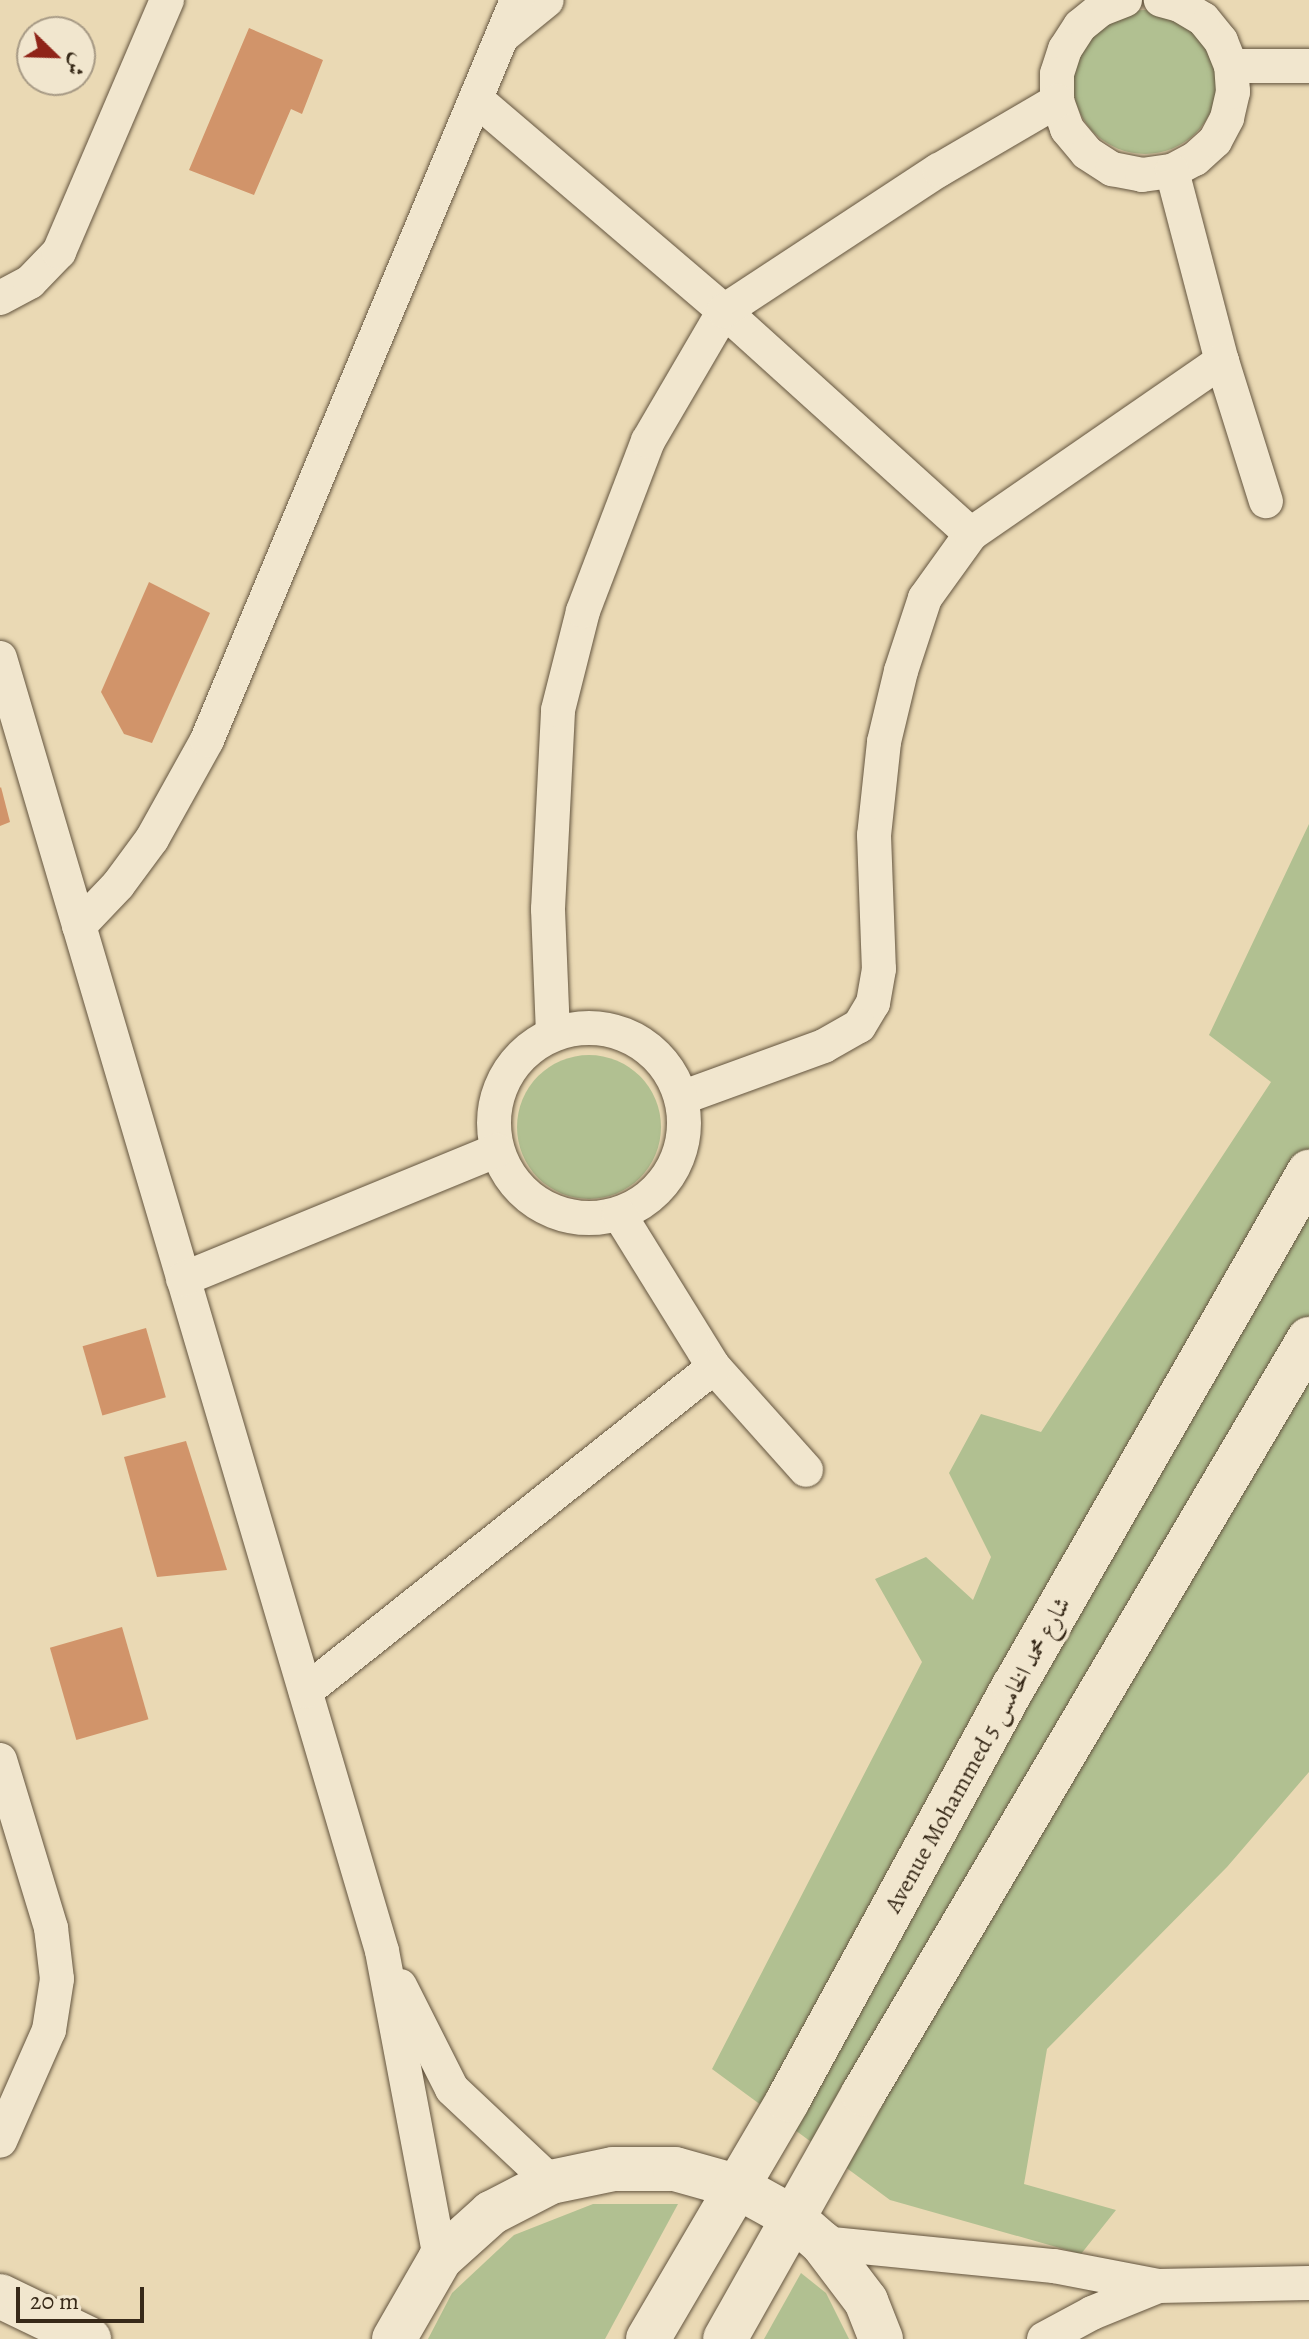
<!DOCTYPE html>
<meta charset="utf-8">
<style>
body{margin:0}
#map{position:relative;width:1309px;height:2339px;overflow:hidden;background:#ead9b4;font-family:Alegreya,Amiri,serif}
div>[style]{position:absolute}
.green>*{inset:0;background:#b1c091}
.round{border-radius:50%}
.building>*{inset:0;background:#d1946a;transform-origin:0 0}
.roads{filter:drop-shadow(0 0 2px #64553f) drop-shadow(0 0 2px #64553f)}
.street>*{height:34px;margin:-17px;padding:0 17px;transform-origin:17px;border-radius:17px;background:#f1e6ce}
.street>.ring{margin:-17px;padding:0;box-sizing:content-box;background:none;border:34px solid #f1e6ce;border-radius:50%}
.secondary>*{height:44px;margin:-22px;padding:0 22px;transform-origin:22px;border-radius:22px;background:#f1e6ce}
span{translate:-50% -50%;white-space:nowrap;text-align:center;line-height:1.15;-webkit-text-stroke:7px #f1e6ce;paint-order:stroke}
.street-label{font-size:24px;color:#372918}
.north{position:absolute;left:16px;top:16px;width:80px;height:80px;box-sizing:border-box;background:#f1e6ce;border:2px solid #a79a85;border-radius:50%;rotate:113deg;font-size:22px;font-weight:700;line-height:32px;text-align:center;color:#372918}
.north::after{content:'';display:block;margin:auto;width:28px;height:36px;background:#8f2418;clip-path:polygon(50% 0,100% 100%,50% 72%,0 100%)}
.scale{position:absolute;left:16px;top:2287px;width:128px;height:36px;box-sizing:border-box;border:4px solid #372918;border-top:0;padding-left:10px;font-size:24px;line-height:28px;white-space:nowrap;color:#372918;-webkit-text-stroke:6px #f1e6ce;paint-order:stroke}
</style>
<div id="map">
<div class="green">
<div class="round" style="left:1073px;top:10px;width:144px;height:144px"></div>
<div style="clip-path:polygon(1309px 824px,1309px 1772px,1227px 1867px,1047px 2049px,1024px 2184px,1116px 2210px,1081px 2254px,890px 2200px,712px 2069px,922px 1662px,875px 1579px,926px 1557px,973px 1600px,991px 1557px,949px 1473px,981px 1414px,1041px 1432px,1271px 1082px,1209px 1035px)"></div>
<div class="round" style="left:517px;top:1055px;width:144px;height:144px"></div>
<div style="clip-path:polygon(593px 2204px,678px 2204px,605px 2339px,428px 2339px,452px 2293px,514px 2235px)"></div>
<div style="clip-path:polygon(801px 2273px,826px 2293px,849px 2339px,764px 2339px)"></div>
</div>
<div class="building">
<div style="clip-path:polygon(249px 28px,323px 60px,302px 114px,291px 109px,254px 195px,189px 170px)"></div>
<div style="clip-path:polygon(149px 582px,210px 613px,152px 743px,124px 734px,101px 692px)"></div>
<div style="clip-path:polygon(1px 787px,10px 822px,0 826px,0 788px)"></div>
<div style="left:146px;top:1328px;width:72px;height:66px;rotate:74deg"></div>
<div style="clip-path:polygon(186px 1441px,227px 1570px,157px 1577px,124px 1457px)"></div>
<div style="left:122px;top:1627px;width:96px;height:75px;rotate:74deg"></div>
</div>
<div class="roads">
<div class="street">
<div style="left:1125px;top:0;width:26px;rotate:159deg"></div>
<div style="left:1101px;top:9px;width:27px;rotate:141deg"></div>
<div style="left:1080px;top:26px;width:27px;rotate:123deg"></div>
<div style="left:1065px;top:49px;width:26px;rotate:108deg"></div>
<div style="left:1057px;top:74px;width:27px;rotate:90deg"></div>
<div style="left:1057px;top:101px;width:30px;rotate:70deg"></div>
<div style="left:1067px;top:129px;width:31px;rotate:50deg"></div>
<div style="left:1087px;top:153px;width:30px;rotate:33deg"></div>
<div style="left:1112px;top:169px;width:31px;rotate:11deg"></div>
<div style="left:1142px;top:175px;width:30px;rotate:-8deg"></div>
<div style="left:1172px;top:171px;width:26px;rotate:-28deg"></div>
<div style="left:1195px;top:159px;width:27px;rotate:-42deg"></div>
<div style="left:1215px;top:141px;width:26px;rotate:-62deg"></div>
<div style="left:1227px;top:118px;width:27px;rotate:-77deg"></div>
<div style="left:1233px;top:92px;width:26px;rotate:-94deg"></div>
<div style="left:1231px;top:66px;width:27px;rotate:-112deg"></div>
<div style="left:1221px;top:41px;width:28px;rotate:-129deg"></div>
<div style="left:1203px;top:19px;width:27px;rotate:-149deg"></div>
<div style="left:1180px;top:5px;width:20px;rotate:-165deg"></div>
<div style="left:504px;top:35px;width:55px;rotate:-39.1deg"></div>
<div style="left:1231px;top:66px;width:78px"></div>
<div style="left:476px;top:99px;width:326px;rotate:40.5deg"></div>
<div style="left:724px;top:311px;width:333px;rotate:42.1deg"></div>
<div style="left:971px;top:534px;width:79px;rotate:125.7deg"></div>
<div style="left:925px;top:598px;width:77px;rotate:108.2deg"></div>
<div style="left:901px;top:671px;width:73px;rotate:103.5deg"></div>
<div style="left:884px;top:742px;width:94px;rotate:96.1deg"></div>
<div style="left:874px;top:835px;width:134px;rotate:87.9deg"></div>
<div style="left:879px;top:969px;width:35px;rotate:100deg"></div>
<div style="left:873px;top:1003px;width:27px;rotate:121deg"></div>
<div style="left:859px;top:1026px;width:40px;rotate:150.3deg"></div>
<div style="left:824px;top:1046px;width:152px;rotate:160deg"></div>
<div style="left:1172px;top:171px;width:196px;rotate:75.3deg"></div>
<div style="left:1222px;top:361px;width:147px;rotate:72.6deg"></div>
<div style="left:0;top:298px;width:34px;rotate:-28deg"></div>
<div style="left:30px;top:282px;width:42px;rotate:-46deg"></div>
<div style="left:59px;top:252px;width:274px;rotate:-66.8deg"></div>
<div style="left:971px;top:534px;width:305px;rotate:-34.6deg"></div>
<div style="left:0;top:658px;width:1348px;rotate:73.54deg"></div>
<div style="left:382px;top:1951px;width:313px;rotate:79.3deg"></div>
<div style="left:79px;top:926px;width:57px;rotate:-46.4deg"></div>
<div style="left:118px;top:885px;width:57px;rotate:-53.5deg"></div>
<div style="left:152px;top:839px;width:113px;rotate:-60.9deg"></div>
<div style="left:207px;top:740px;width:802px;rotate:-67.27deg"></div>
<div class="ring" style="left:494px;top:1028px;width:156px;height:156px"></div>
<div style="left:553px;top:1034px;width:125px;rotate:-92.3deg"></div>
<div style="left:548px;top:909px;width:199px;rotate:-87.1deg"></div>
<div style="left:558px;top:710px;width:102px;rotate:-75.8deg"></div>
<div style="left:583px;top:611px;width:182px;rotate:-69.1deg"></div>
<div style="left:648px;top:441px;width:151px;rotate:-59.7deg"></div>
<div style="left:724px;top:311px;width:257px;rotate:-33.3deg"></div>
<div style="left:939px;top:170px;width:137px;rotate:-30.3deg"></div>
<div style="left:619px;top:1214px;width:180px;rotate:58.2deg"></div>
<div style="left:714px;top:1367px;width:138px;rotate:48.2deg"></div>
<div style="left:183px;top:1279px;width:339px;rotate:-22.3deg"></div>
<div style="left:306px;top:1691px;width:521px;rotate:-38.45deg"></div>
<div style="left:0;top:1760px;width:176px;rotate:73.1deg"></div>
<div style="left:51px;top:1928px;width:51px;rotate:83.3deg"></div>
<div style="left:57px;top:1979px;width:52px;rotate:98.9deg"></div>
<div style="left:49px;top:2030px;width:121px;rotate:113.8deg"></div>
<div style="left:400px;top:1986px;width:115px;rotate:63.2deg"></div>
<div style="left:452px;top:2089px;width:136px;rotate:43.2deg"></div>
<div style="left:822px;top:2243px;width:233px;rotate:5.7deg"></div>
<div style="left:1054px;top:2266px;width:106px;rotate:10.9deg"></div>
<div style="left:1158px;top:2286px;width:151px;rotate:-1.1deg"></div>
<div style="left:1044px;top:2339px;width:55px;rotate:-28.4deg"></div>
<div style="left:1092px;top:2313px;width:71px;rotate:-22.2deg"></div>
</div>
<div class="secondary">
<div style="left:0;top:2296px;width:99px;rotate:25.8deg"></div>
<div style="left:394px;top:2339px;width:92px;rotate:-60.1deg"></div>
<div style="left:440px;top:2259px;width:69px;rotate:-42deg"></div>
<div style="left:491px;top:2213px;width:68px;rotate:-27.3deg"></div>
<div style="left:551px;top:2182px;width:63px;rotate:-11.8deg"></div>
<div style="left:613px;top:2169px;width:62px"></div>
<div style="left:675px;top:2169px;width:63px;rotate:15.6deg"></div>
<div style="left:736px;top:2186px;width:64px;rotate:29deg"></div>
<div style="left:792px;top:2217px;width:40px;rotate:41deg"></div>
<div style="left:822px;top:2243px;width:73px;rotate:52.8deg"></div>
<div style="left:866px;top:2301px;width:41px;rotate:68.5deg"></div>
<div style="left:648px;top:2339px;width:277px;rotate:-59.6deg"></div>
<div style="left:788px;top:2100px;width:472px;rotate:-61.4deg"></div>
<div style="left:1014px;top:1686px;width:593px;rotate:-60.15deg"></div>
<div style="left:725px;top:2339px;width:281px;rotate:-60.6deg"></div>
<div style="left:863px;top:2094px;width:877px;rotate:-59.43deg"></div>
</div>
</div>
<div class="street-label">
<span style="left:978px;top:1755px;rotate:-61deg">Avenue Mohammed 5 شارع محمد الخامس</span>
</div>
<div class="north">ش</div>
<div class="scale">20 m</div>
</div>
